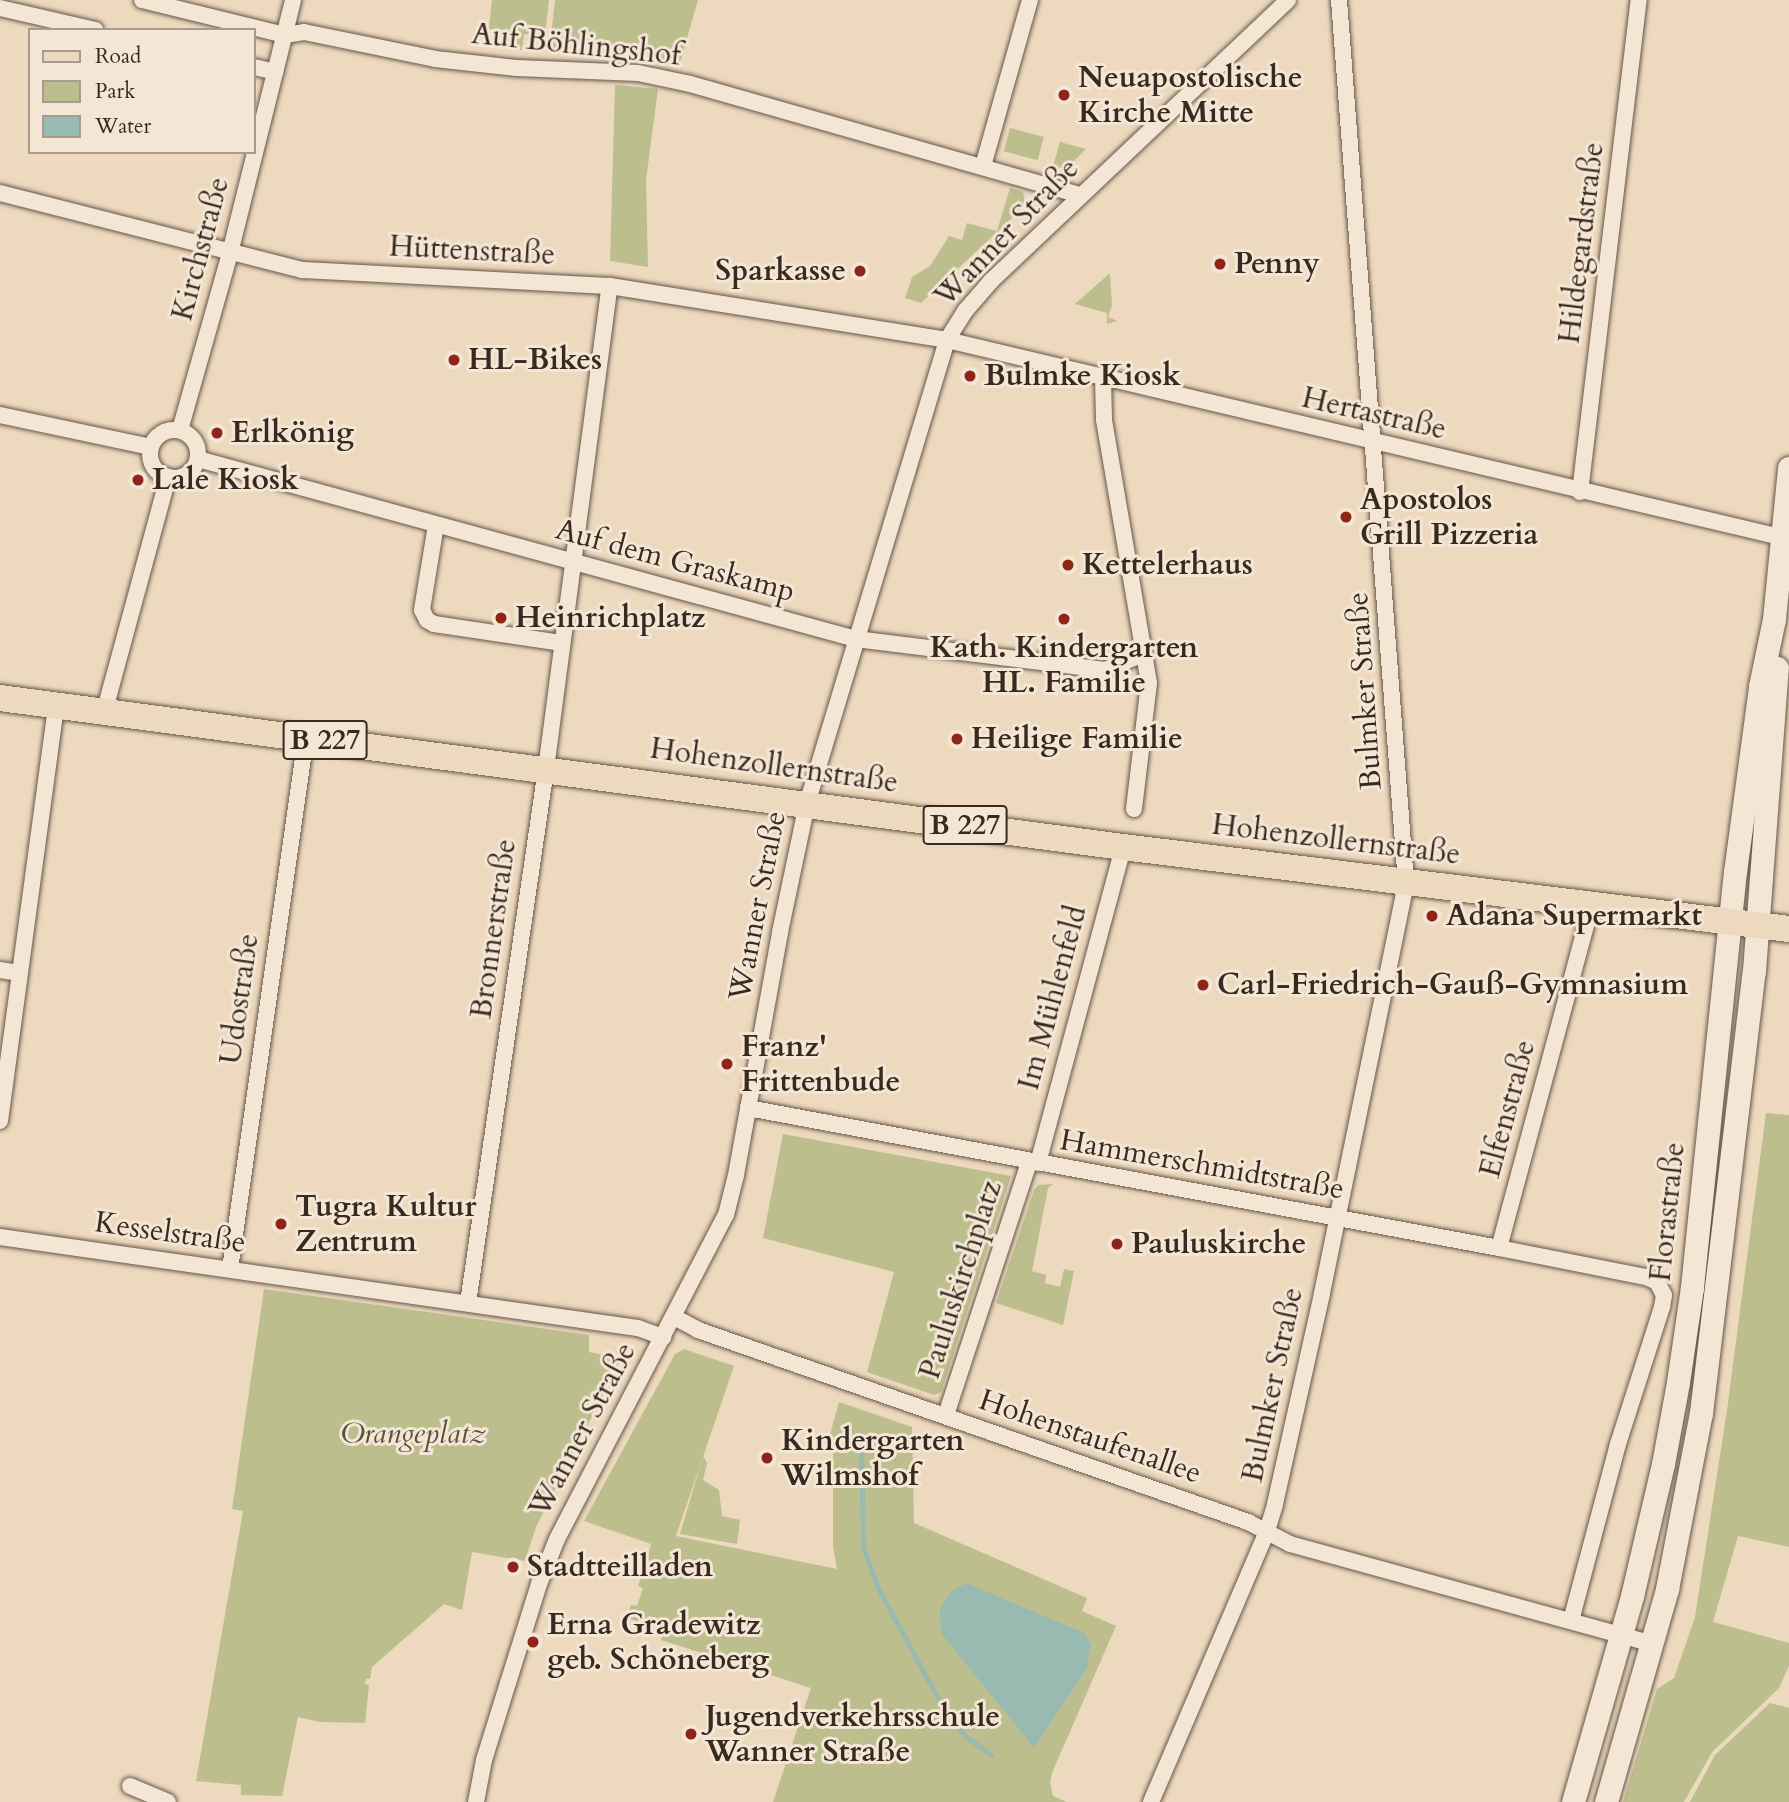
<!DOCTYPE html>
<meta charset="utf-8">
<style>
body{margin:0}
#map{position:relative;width:1789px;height:1802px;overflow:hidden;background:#edd9be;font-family:Cardo,serif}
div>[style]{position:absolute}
.green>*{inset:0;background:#bdbe8e;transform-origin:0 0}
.water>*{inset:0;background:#99bab0}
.stream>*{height:5px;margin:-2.5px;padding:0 2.5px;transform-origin:2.5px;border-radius:2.5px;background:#99bab0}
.roads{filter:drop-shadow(0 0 2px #665648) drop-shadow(0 0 2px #665648)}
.minor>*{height:16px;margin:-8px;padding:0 8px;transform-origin:8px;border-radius:8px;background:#f3e6d5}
.minor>.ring{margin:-8px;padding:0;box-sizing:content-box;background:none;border:16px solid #f3e6d5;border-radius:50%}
.secondary>*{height:23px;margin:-11.5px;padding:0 11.5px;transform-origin:11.5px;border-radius:11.5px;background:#f3e6d5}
.primary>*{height:26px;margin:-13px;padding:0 13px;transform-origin:13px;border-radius:13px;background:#edd9be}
.dots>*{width:19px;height:19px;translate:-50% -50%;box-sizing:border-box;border:4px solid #f3e6d5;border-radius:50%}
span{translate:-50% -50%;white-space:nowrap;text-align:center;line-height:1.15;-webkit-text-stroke:6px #f3e6d5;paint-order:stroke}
.shield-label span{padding:2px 5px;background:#f3e6d5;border:2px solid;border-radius:5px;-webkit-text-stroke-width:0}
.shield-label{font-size:28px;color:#392a20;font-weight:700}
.street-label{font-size:30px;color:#392a20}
.poi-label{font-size:30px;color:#392a20;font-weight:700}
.left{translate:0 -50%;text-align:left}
.right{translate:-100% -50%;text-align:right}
.park-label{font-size:30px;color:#5a4f3c;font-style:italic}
.legend{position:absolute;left:28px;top:28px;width:228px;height:126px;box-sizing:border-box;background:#f3e6d5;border:2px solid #a99b8d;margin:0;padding:9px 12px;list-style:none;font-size:21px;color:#392a20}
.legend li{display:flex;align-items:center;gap:14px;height:35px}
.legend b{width:35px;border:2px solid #a99b8d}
</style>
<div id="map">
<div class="green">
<div style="clip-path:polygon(492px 0,549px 0,545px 36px,524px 34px,522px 50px,506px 48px,507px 31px,489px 29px)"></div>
<div style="clip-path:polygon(555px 0,698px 0,679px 66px,633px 53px,549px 52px)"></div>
<div style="clip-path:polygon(615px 85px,658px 89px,646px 180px,648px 267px,610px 261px)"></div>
<div style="left:1010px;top:128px;width:35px;height:24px;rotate:15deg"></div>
<div style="clip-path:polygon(1060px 142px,1086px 149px,1066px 169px,1053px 166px)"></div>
<div style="clip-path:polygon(1010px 188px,1023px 192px,1026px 205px,921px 303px,905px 298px,912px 277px,930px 266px,949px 236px,962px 240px,967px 223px,997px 231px)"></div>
<div style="clip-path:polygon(1110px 273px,1112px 305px,1108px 317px,1117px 321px,1107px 324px,1107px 313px,1075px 304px)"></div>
<div style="clip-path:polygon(1766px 1113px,1789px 1115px,1789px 1547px,1738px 1536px,1713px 1622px,1789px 1643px,1789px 1666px,1779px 1688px,1712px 1752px,1684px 1802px,1623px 1802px,1657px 1689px,1674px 1678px,1695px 1617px,1727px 1410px)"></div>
<div style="clip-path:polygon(783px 1134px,1011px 1176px,941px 1392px,934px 1395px,867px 1372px,894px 1272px,763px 1238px)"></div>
<div style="clip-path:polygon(1053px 1184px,1048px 1188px,1032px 1271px,1046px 1275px,1045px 1283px,1060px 1287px,1064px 1269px,1074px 1271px,1063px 1325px,996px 1303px,1034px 1190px,1038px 1185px)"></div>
<div style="clip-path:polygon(264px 1289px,589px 1335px,589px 1352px,621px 1359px,536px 1527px,525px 1561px,472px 1552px,462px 1610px,444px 1604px,372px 1667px,370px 1679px,366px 1679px,365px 1684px,369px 1685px,365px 1723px,320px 1722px,298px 1717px,282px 1796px,241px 1795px,241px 1785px,196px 1781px,243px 1511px,232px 1509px)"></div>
<div style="clip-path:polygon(684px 1349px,734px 1366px,676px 1536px,837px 1569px,833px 1546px,833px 1446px,827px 1445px,839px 1402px,912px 1427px,914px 1523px,1087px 1598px,1082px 1611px,1116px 1626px,1052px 1773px,1050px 1782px,1053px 1796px,1067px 1802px,773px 1802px,811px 1688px,661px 1640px,664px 1630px,627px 1618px,631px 1605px,637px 1606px,643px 1588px,638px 1586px,651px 1544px,584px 1521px,675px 1354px)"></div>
<div style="clip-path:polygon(703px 1456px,707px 1463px,703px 1480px,719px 1490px,722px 1516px,740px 1520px,737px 1544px,680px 1534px)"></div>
<div style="clip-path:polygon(1770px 1703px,1789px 1708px,1789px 1802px,1690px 1802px,1715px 1755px)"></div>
</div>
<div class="water">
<div style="clip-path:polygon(966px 1583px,1084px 1633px,1091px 1645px,1087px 1668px,1034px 1748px,941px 1633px,940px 1609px,951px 1592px)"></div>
</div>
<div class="stream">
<div style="left:861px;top:1434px;width:113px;rotate:89deg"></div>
<div style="left:863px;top:1547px;width:44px;rotate:69.9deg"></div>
<div style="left:878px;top:1588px;width:145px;rotate:61.5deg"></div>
<div style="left:947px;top:1715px;width:31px;rotate:48deg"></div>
<div style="left:968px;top:1738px;width:29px;rotate:36deg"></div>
</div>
<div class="roads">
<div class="minor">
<div style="left:142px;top:0;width:147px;rotate:13.8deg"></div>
<div style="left:285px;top:35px;width:19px;rotate:-9deg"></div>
<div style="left:304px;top:32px;width:134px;rotate:11.6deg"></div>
<div style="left:435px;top:59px;width:82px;rotate:6.3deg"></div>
<div style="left:517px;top:68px;width:121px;rotate:2.4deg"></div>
<div style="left:638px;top:73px;width:53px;rotate:11.9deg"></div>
<div style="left:690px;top:84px;width:405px;rotate:15.9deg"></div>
<div style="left:0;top:8px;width:98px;rotate:13deg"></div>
<div style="left:254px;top:67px;width:22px;rotate:13deg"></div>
<div style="left:983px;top:166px;width:173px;rotate:-74.2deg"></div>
<div style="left:0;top:193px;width:312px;rotate:14.3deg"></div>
<div style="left:302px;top:270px;width:308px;rotate:3deg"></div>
<div style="left:610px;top:286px;width:341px;rotate:9.1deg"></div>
<div style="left:947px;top:340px;width:865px;rotate:13.3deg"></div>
<div style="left:1103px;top:378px;width:42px;rotate:88.6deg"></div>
<div style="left:1104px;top:420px;width:267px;rotate:80.3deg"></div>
<div style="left:1149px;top:683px;width:127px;rotate:96.8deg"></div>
<div style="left:0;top:415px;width:154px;rotate:12deg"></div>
<div style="left:180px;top:430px;width:184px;rotate:-74.2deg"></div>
<div style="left:230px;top:253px;width:261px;rotate:-76deg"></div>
<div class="ring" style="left:150px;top:430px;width:32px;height:32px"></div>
<div style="left:198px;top:459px;width:682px;rotate:15.3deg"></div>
<div style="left:856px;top:639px;width:251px;rotate:7.1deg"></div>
<div style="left:1105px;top:670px;width:41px;rotate:-22.8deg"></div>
<div style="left:1580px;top:492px;width:496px;rotate:-83.2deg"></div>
<div style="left:436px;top:525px;width:86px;rotate:99.4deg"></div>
<div style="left:422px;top:610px;width:11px;rotate:63deg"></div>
<div style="left:427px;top:620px;width:8px;rotate:30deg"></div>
<div style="left:434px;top:624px;width:128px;rotate:8.5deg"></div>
<div style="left:104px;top:713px;width:245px;rotate:-74.8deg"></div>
<div style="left:0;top:970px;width:20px;rotate:9deg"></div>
<div style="left:748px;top:1108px;width:764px;rotate:10.56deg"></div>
<div style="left:1499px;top:1248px;width:150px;rotate:11.2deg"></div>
<div style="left:1646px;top:1277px;width:12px;rotate:24deg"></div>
<div style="left:1657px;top:1282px;width:15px;rotate:62deg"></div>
<div style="left:1664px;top:1295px;width:12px;rotate:99deg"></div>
<div style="left:1662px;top:1307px;width:144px;rotate:107.8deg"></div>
<div style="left:1618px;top:1444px;width:183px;rotate:104.9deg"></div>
<div style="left:0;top:1121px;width:419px;rotate:-82.3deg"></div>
<div style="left:1038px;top:1163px;width:327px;rotate:-74.9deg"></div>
<div style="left:0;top:1237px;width:644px;rotate:8.12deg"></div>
<div style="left:638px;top:1328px;width:27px;rotate:20deg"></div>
<div style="left:1499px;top:1248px;width:357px;rotate:-74.9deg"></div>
<div style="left:230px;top:1269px;width:537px;rotate:-81.87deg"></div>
<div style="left:468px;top:1303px;width:540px;rotate:-81.69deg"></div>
<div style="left:546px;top:769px;width:487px;rotate:-82.5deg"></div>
<div style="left:674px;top:1317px;width:27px;rotate:28deg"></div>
<div style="left:698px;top:1330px;width:583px;rotate:19.24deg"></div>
<div style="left:1248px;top:1522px;width:47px;rotate:27.6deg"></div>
<div style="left:1290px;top:1544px;width:377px;rotate:15.4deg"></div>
<div style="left:946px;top:1415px;width:266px;rotate:-71.8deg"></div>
<div style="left:130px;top:1786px;width:41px;rotate:22.8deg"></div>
<div style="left:476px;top:1802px;width:43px;rotate:-79.2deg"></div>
<div style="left:484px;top:1760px;width:81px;rotate:-72.7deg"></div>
<div style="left:508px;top:1683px;width:104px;rotate:-72.6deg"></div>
<div style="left:539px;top:1584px;width:48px;rotate:-68.2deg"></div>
<div style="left:557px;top:1539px;width:365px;rotate:-62.5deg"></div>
<div style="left:726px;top:1215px;width:41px;rotate:-76deg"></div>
<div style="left:736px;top:1175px;width:247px;rotate:-79.7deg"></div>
<div style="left:780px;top:932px;width:131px;rotate:-78.1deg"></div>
<div style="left:807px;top:804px;width:485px;rotate:-73.2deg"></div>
<div style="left:947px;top:340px;width:36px;rotate:-58deg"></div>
<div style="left:966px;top:310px;width:37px;rotate:-49deg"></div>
<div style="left:990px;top:282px;width:410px;rotate:-43.4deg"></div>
<div style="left:1151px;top:1802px;width:295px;rotate:-66.8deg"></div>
<div style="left:1267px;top:1531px;width:28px;rotate:-73deg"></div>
<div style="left:1275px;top:1504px;width:216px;rotate:-77.4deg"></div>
<div style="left:1322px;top:1293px;width:419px;rotate:-78.4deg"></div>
<div style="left:1406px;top:883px;width:886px;rotate:-94.34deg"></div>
</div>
<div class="secondary">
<div style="left:1573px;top:1802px;width:214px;rotate:-74deg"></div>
<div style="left:1632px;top:1596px;width:136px;rotate:-76.8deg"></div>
<div style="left:1663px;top:1464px;width:83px;rotate:-79.6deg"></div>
<div style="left:1678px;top:1382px;width:96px;rotate:-81.6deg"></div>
<div style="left:1692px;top:1287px;width:417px;rotate:-84.1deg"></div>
<div style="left:1735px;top:872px;width:188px;rotate:-82.3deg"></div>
<div style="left:1760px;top:686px;width:68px;rotate:-78.2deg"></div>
<div style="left:1774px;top:619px;width:152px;rotate:-84.3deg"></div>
<div style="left:1606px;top:1802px;width:222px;rotate:-74deg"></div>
<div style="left:1667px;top:1589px;width:179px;rotate:-79.1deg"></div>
<div style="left:1701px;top:1413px;width:445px;rotate:-83.2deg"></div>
<div style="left:1754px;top:971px;width:304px;rotate:-85.7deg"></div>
</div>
<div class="primary">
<div style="left:0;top:698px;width:1133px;rotate:7.56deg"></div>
<div style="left:1123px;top:847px;width:671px;rotate:7.02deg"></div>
</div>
</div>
<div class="dots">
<div style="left:1064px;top:95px;background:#8f2418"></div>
<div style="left:1220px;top:264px;background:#8f2418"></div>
<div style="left:860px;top:271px;background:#8f2418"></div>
<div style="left:454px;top:360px;background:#8f2418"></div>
<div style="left:970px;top:376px;background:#8f2418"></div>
<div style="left:217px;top:433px;background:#8f2418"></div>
<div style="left:138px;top:480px;background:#8f2418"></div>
<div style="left:1346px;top:517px;background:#8f2418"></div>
<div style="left:1068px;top:565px;background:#8f2418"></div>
<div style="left:501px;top:618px;background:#8f2418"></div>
<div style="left:1064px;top:619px;background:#8f2418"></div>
<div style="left:957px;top:739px;background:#8f2418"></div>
<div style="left:1432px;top:916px;background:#8f2418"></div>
<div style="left:1203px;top:985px;background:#8f2418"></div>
<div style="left:727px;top:1064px;background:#8f2418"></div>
<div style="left:281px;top:1224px;background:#8f2418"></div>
<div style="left:1117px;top:1244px;background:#8f2418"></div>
<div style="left:767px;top:1458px;background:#8f2418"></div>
<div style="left:513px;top:1567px;background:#8f2418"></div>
<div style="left:533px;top:1642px;background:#8f2418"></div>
<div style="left:691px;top:1734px;background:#8f2418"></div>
</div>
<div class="shield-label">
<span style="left:325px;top:740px">B 227</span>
<span style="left:965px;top:825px">B 227</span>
</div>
<div class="street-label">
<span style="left:576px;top:45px;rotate:6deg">Auf Böhlingshof</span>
<span style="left:1007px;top:233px;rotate:-46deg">Wanner Straße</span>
<span style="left:1582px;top:243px;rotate:-83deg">Hildegardstraße</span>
<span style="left:201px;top:249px;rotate:-75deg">Kirchstraße</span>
<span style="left:472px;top:251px;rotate:3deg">Hüttenstraße</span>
<span style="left:1374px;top:414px;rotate:13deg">Hertastraße</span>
<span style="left:675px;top:561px;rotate:15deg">Auf dem Graskamp</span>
<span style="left:1365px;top:691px;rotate:-94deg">Bulmker Straße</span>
<span style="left:774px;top:766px;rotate:8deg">Hohenzollernstraße</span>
<span style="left:1336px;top:840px;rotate:7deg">Hohenzollernstraße</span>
<span style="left:758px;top:906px;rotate:-79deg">Wanner Straße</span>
<span style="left:494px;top:929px;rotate:-82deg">Bronnerstraße</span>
<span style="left:1053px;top:998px;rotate:-75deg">Im Mühlenfeld</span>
<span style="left:240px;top:999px;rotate:-82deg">Udostraße</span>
<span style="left:1508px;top:1109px;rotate:-75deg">Elfenstraße</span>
<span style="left:1202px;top:1165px;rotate:10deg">Hammerschmidtstraße</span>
<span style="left:1668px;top:1212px;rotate:-84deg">Florastraße</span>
<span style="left:170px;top:1233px;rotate:8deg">Kesselstraße</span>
<span style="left:961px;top:1280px;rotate:-72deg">Pauluskirchplatz</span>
<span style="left:1273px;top:1385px;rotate:-78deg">Bulmker Straße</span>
<span style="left:583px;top:1430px;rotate:-62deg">Wanner Straße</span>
<span style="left:1090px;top:1437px;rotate:19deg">Hohenstaufenallee</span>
</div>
<div class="poi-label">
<span class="left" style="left:1078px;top:95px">Neuapostolische<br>Kirche Mitte</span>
<span class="left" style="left:1234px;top:264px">Penny</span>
<span class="right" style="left:846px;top:271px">Sparkasse</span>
<span class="left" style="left:468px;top:360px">HL-Bikes</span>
<span class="left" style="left:984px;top:376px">Bulmke Kiosk</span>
<span class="left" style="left:231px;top:433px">Erlkönig</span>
<span class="left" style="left:152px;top:480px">Lale Kiosk</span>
<span class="left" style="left:1360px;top:517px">Apostolos<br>Grill Pizzeria</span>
<span class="left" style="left:1082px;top:565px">Kettelerhaus</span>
<span class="left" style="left:515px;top:618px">Heinrichplatz</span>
<span style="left:1064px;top:665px">Kath. Kindergarten<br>HL. Familie</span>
<span class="left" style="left:971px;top:739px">Heilige Familie</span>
<span class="left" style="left:1446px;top:916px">Adana Supermarkt</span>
<span class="left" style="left:1217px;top:985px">Carl-Friedrich-Gauß-Gymnasium</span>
<span class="left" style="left:741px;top:1064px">Franz'<br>Frittenbude</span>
<span class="left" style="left:295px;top:1224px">Tugra Kultur<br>Zentrum</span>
<span class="left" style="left:1131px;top:1244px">Pauluskirche</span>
<span class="left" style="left:781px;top:1458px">Kindergarten<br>Wilmshof</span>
<span class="left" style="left:527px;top:1567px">Stadtteilladen</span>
<span class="left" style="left:547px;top:1642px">Erna Gradewitz<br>geb. Schöneberg</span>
<span class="left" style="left:705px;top:1734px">Jugendverkehrsschule<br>Wanner Straße</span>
</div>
<div class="park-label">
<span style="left:413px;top:1434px">Orangeplatz</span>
</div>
<ul class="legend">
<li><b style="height:9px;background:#edd9be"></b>Road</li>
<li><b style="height:19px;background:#bdbe8e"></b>Park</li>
<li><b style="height:19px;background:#99bab0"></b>Water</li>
</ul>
</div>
